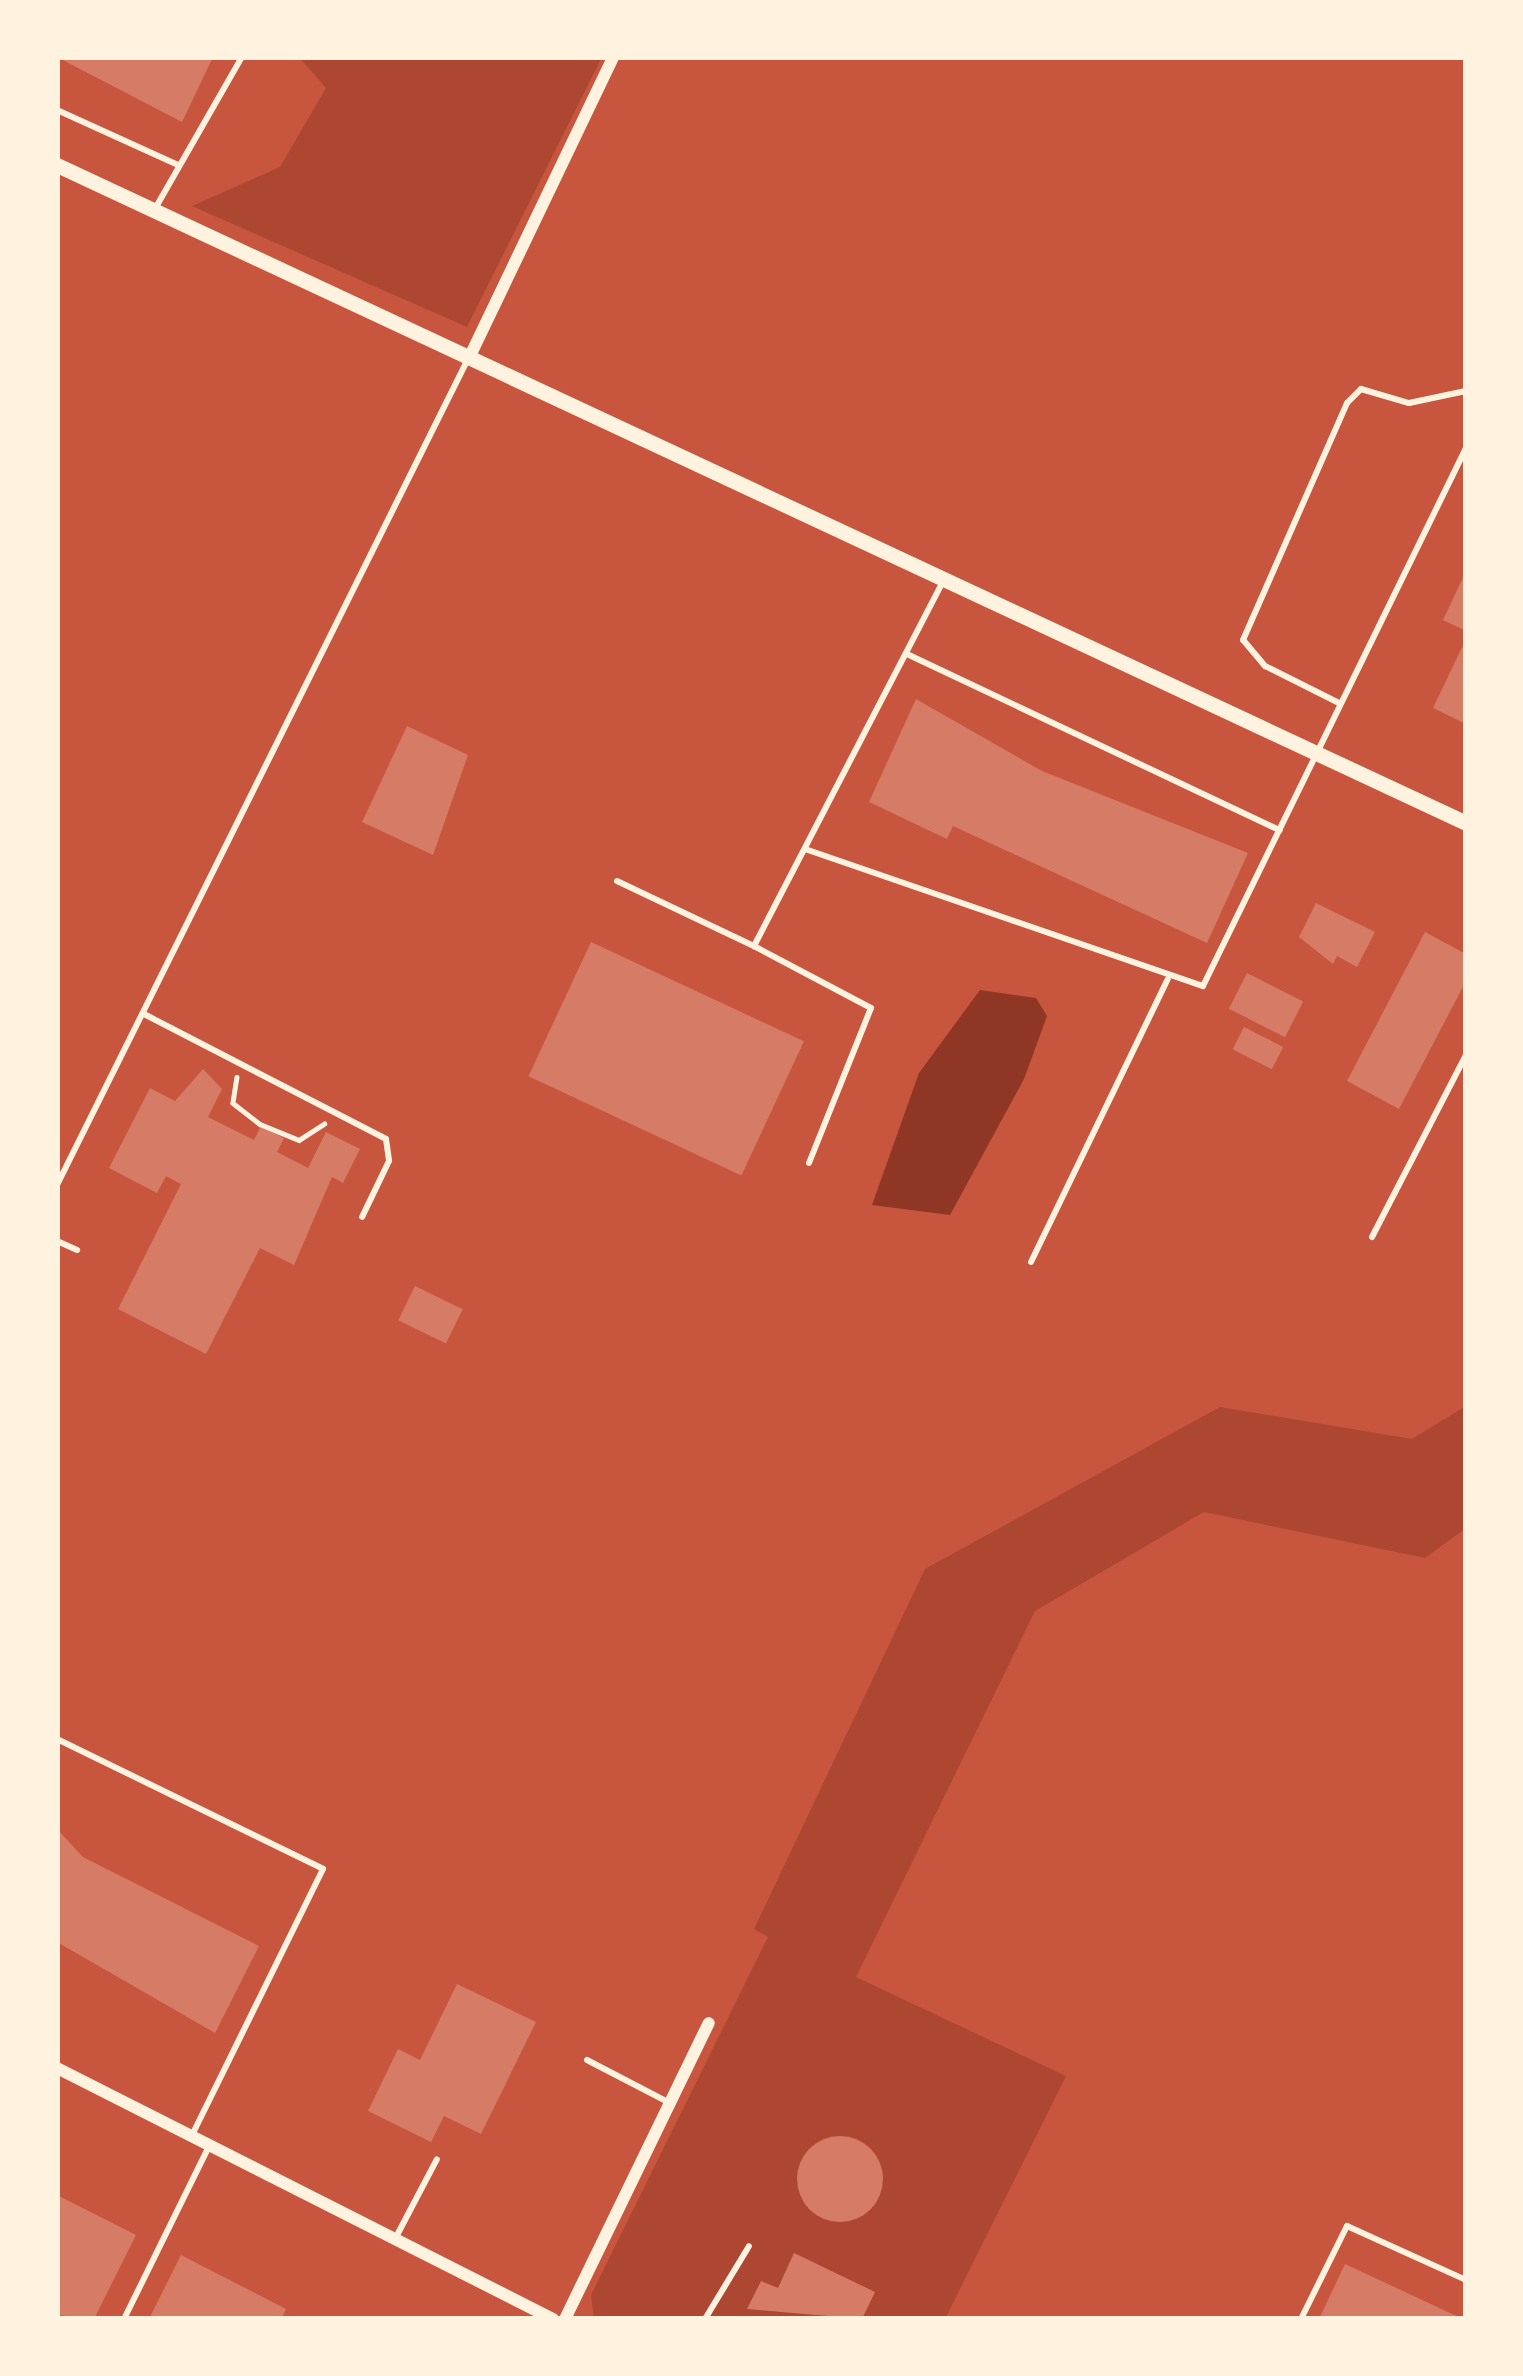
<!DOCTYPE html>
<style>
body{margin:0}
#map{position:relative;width:1523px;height:2376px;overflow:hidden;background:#c8553d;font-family:"Work Sans",sans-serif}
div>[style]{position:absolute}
.green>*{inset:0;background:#ae4732}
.water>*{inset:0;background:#8f3625}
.building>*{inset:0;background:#d67c66;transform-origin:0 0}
.round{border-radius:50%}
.path>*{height:4.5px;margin:-2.25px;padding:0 2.25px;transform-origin:2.25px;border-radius:2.25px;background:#fff3e0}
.service>*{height:6px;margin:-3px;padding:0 3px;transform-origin:3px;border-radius:3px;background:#fff3e0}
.minor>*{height:12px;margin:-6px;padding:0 6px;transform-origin:6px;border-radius:6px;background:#fff3e0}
.tertiary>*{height:15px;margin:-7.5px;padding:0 7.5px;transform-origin:7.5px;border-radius:7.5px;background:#fff3e0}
span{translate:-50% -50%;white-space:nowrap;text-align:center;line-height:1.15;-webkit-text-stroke:9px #fff3e0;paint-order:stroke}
.frame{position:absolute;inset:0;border:60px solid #fff3e0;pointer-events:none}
</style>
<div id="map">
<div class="green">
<div style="clip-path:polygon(299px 57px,602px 57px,467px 327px,192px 206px,280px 167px,326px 88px)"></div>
<div style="clip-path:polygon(1466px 1406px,1466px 1528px,1425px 1558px,1204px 1512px,1035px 1611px,856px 1977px,1066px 2076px,945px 2319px,594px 2319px,591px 2295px,768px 1937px,754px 1929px,925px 1569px,1220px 1407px,1412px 1439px)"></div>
</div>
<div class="water">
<div style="clip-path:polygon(980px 990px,1036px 998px,1047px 1016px,1024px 1079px,950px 1215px,872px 1205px,919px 1073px)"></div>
</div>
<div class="building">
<div style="clip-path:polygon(57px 57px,213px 57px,182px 122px)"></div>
<div style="clip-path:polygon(1466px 571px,1466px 631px,1443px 620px)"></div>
<div style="clip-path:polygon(1466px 639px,1466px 724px,1433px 708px)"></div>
<div style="clip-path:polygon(916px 699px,1042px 771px,1248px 853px,1207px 943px,953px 826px,947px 839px,869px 802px)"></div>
<div style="clip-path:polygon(407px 726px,468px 755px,433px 855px,362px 822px)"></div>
<div style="clip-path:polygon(1316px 903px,1375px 932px,1357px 967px,1337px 956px,1333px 964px,1299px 937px)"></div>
<div style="clip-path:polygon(1425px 932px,1466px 954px,1466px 981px,1399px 1109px,1347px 1081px)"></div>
<div style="left:591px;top:942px;width:235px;height:148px;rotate:25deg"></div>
<div style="left:1247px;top:973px;width:63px;height:40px;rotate:27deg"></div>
<div style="left:1244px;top:1027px;width:44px;height:25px;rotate:27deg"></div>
<div style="clip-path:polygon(203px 1069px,222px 1089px,208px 1117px,254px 1140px,261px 1126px,284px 1138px,277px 1152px,308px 1168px,326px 1132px,360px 1149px,343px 1183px,332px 1177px,294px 1265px,260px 1248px,206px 1354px,118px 1309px,181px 1184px,166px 1176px,157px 1193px,109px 1168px,150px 1088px,175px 1101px)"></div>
<div style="left:415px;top:1286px;width:53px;height:38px;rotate:26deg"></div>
<div style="clip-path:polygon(57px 1829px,83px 1857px,259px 1946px,215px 2033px,57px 1942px)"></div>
<div style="clip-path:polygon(457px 1984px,536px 2022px,481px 2134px,444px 2116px,431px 2142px,368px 2111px,398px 2049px,420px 2060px)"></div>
<div class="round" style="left:797px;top:2136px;width:86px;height:86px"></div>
<div style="clip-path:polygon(57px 2195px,136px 2235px,94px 2319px,57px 2315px)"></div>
<div style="clip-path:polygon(794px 2253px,875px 2292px,862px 2319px,747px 2309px,761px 2281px,778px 2288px)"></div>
<div style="clip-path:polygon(181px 2255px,286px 2309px,281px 2319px,149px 2319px)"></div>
<div style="clip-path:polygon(1345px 2264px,1463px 2319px,1319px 2319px)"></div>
</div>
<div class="path">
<div style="left:237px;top:1077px;width:26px;rotate:99deg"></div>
<div style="left:233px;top:1103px;width:34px;rotate:38deg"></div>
<div style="left:260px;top:1124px;width:42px;rotate:22.3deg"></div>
<div style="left:299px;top:1140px;width:30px;rotate:-33deg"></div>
</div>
<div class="service">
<div style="left:57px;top:110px;width:133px;rotate:24.4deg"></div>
<div style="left:156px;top:207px;width:173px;rotate:-60.2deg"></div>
<div style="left:909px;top:655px;width:410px;rotate:25.3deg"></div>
<div style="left:1339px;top:703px;width:83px;rotate:-153.4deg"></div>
<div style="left:1265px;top:666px;width:34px;rotate:-130deg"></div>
<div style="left:1243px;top:640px;width:259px;rotate:-66.3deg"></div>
<div style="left:1347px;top:403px;width:20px;rotate:-45deg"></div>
<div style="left:1361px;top:389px;width:50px;rotate:16.3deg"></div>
<div style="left:1409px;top:403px;width:58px;rotate:-11.9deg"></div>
<div style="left:805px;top:849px;width:421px;rotate:19deg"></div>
<div style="left:1203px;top:986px;width:599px;rotate:-63.95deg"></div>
<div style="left:617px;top:881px;width:152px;rotate:25.4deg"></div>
<div style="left:144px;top:1014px;width:272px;rotate:27.3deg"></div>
<div style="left:386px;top:1139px;width:22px;rotate:82deg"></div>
<div style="left:389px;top:1161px;width:62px;rotate:115.7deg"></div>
<div style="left:809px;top:1163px;width:167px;rotate:-68.2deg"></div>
<div style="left:871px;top:1008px;width:132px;rotate:-152.1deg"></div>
<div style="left:754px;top:946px;width:409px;rotate:-62.6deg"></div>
<div style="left:57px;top:1185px;width:923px;rotate:-63.55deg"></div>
<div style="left:1372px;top:1237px;width:205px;rotate:-62.7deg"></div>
<div style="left:57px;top:1241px;width:22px;rotate:24deg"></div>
<div style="left:1031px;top:1262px;width:314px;rotate:-64.2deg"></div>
<div style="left:57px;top:1739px;width:296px;rotate:26deg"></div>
<div style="left:323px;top:1869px;width:294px;rotate:116.2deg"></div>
<div style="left:587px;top:2060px;width:93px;rotate:27.4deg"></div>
<div style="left:395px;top:2239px;width:90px;rotate:-62.3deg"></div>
<div style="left:124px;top:2319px;width:191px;rotate:-63.8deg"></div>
<div style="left:705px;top:2319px;width:85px;rotate:-58.9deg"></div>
<div style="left:1301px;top:2319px;width:104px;rotate:-63.7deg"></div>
<div style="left:1347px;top:2226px;width:131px;rotate:24.4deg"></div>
</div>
<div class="minor">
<div style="left:470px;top:356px;width:331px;rotate:-64.4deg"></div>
<div style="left:57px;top:2068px;width:556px;rotate:26.84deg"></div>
<div style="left:565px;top:2319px;width:329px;rotate:-64.1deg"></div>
</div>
<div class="tertiary">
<div style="left:57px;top:165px;width:1555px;rotate:25.03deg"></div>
</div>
<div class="frame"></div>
</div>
